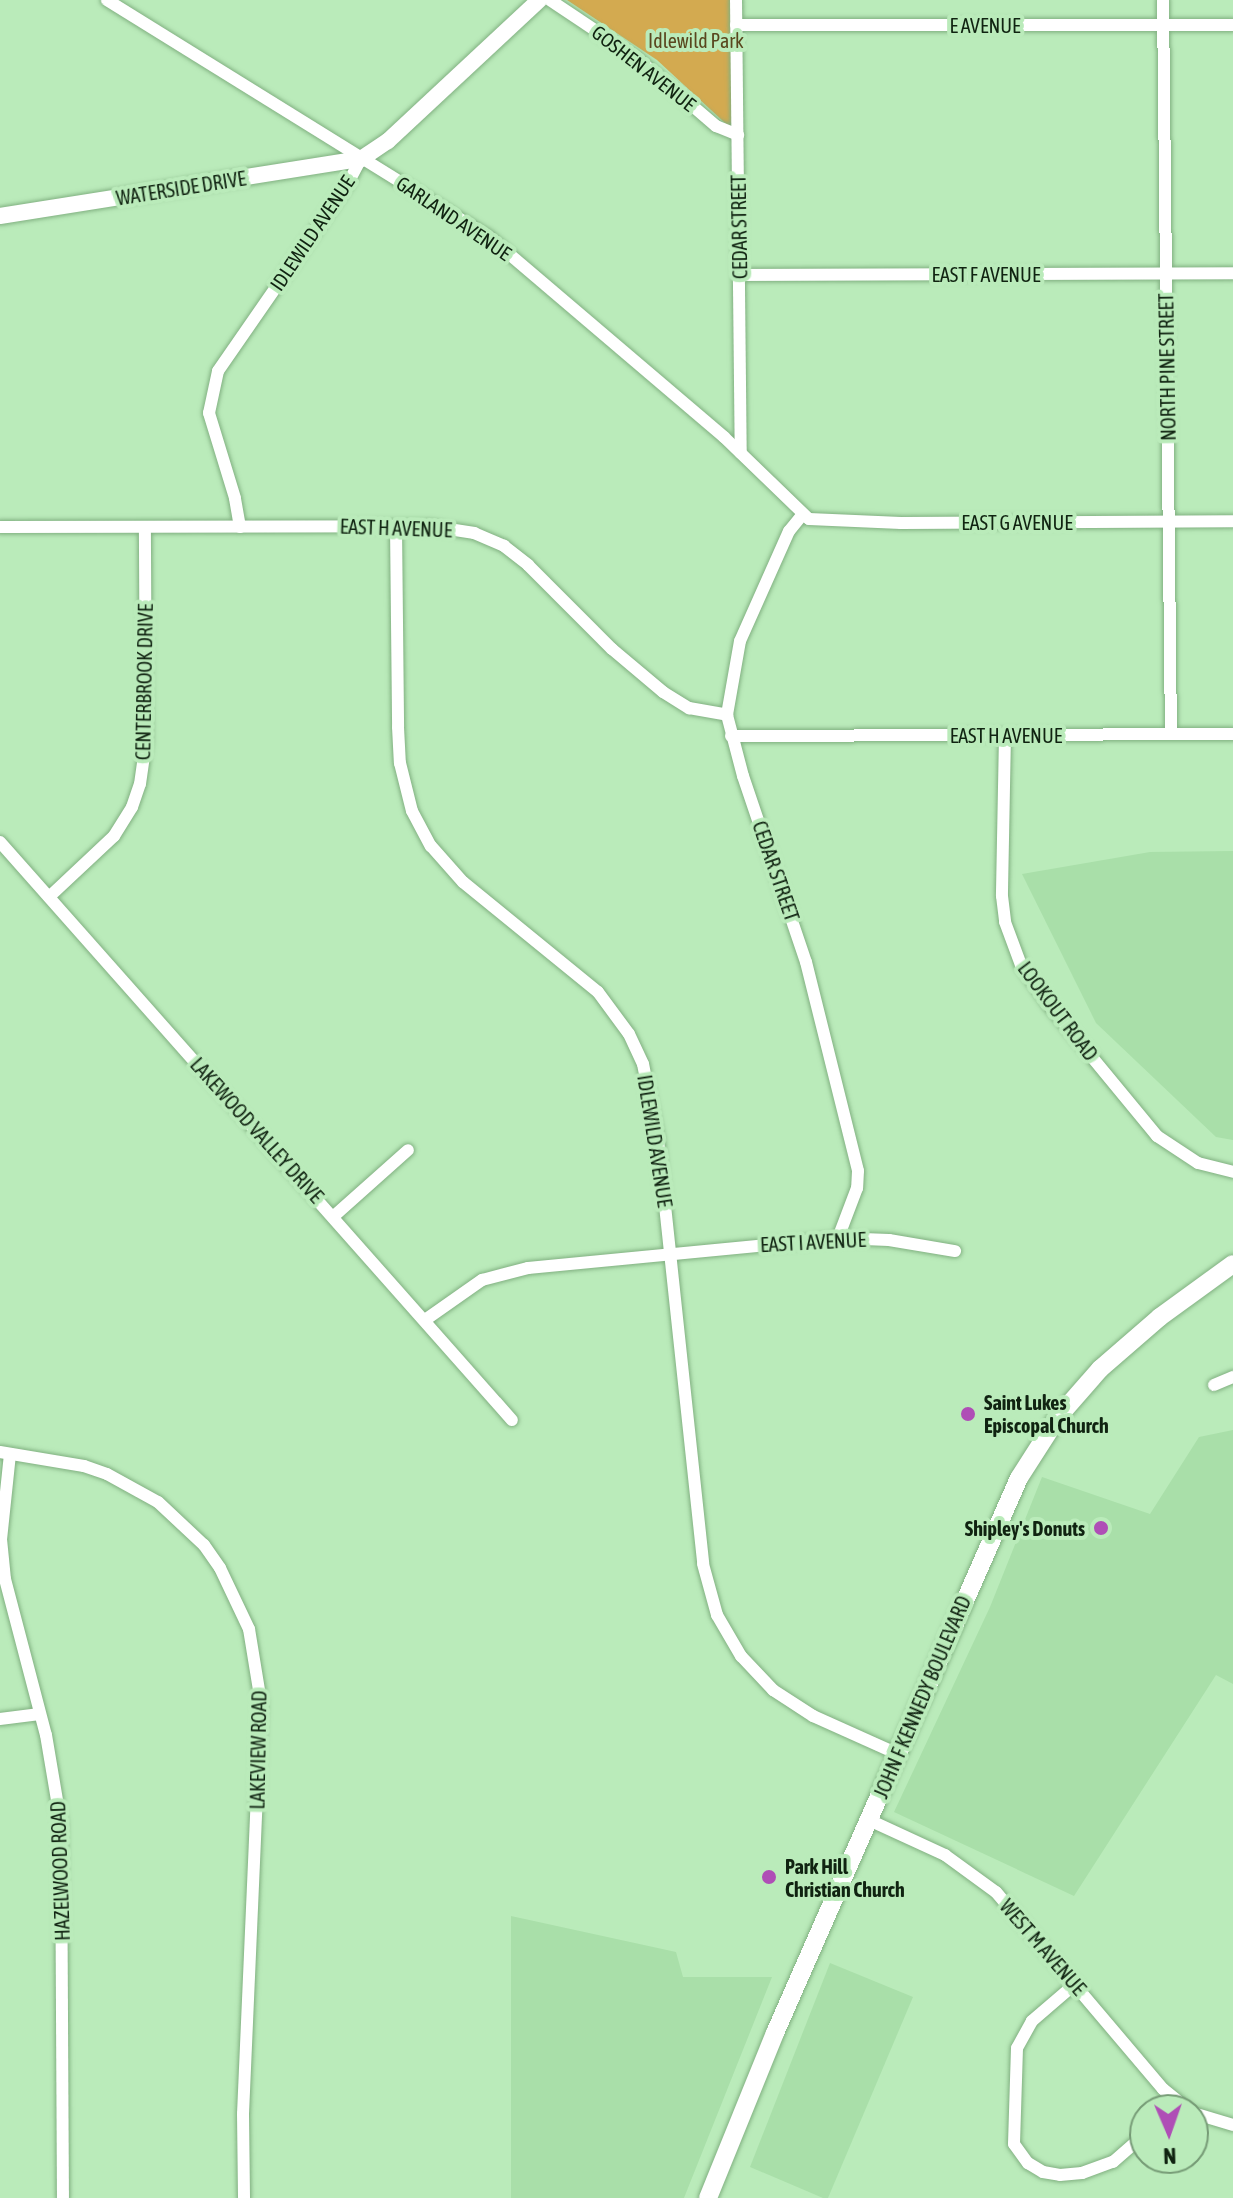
<!DOCTYPE html>
<style>
body{margin:0}
#map{position:relative;width:1233px;height:2198px;overflow:hidden;background:#baebba;font-family:"Asap Condensed",sans-serif}
div>[style]{position:absolute}
.built>*{inset:0;background:#a9dfa9}
.green>*{inset:0;background:#d3aa50}
.roads{filter:drop-shadow(0 0 2px #81b081) drop-shadow(0 0 2px #81b081)}
.street>*{height:12px;margin:-6px;padding:0 6px;transform-origin:6px;border-radius:6px;background:#fff}
.secondary>*{height:16px;margin:-8px;padding:0 8px;transform-origin:8px;border-radius:8px;background:#fff}
.primary>*{height:18px;margin:-9px;padding:0 9px;transform-origin:9px;border-radius:9px;background:#fff}
.dots>*{width:22px;height:22px;translate:-50% -50%;box-sizing:border-box;border:4px solid #baebba;border-radius:50%}
span{translate:-50% -50%;white-space:nowrap;text-align:center;line-height:1.15;-webkit-text-stroke:8px #baebba;paint-order:stroke}
.street-label{font-size:20px;color:#102311}
.park-label{font-size:20px;color:#59461e}
.poi-label{font-size:20px;color:#102311;font-weight:700}
.left{translate:0 -50%;text-align:left}
.right{translate:-100% -50%;text-align:right}
.north{position:absolute;left:1129px;top:2094px;width:80px;height:80px;box-sizing:border-box;background:#baebba;border:2px solid #769b76;border-radius:50%;rotate:178deg;font-size:22px;font-weight:700;line-height:32px;text-align:center;color:#102311}
.north::after{content:'';display:block;margin:auto;width:28px;height:36px;background:#af4eb6;clip-path:polygon(50% 0,100% 100%,50% 72%,0 100%)}
</style>
<div id="map">
<div class="built">
<div style="clip-path:polygon(1233px 851px,1233px 1140px,1216px 1137px,1096px 1023px,1022px 874px,1150px 852px)"></div>
<div style="clip-path:polygon(1233px 1430px,1233px 1684px,1216px 1675px,1074px 1896px,894px 1812px,990px 1607px,1042px 1477px,1150px 1514px,1199px 1437px)"></div>
<div style="clip-path:polygon(511px 1916px,676px 1952px,683px 1977px,772px 1977px,684px 2198px,511px 2198px)"></div>
<div style="clip-path:polygon(830px 1963px,913px 1997px,828px 2198px,823px 2198px,750px 2167px)"></div>
</div>
<div class="green">
<div style="clip-path:polygon(567px 0,736px 0,738px 135px,657px 60px)"></div>
</div>
<div class="roads">
<div class="street">
<div style="left:107px;top:0;width:448px;rotate:31.8deg"></div>
<div style="left:488px;top:236px;width:310px;rotate:40.4deg"></div>
<div style="left:724px;top:437px;width:118px;rotate:44deg"></div>
<div style="left:809px;top:519px;width:92px;rotate:2.5deg"></div>
<div style="left:901px;top:523px;width:332px;rotate:-0.3deg"></div>
<div style="left:550px;top:0;width:106px;rotate:33.8deg"></div>
<div style="left:638px;top:59px;width:103px;rotate:40.7deg"></div>
<div style="left:716px;top:126px;width:24px;rotate:22deg"></div>
<div style="left:736px;top:0;width:453px;rotate:89.4deg"></div>
<div style="left:1163px;top:0;width:734px;rotate:89.38deg"></div>
<div style="left:736px;top:25px;width:497px"></div>
<div style="left:739px;top:275px;width:494px;rotate:-0.2deg"></div>
<div style="left:803px;top:514px;width:22px;rotate:129deg"></div>
<div style="left:789px;top:531px;width:120px;rotate:114deg"></div>
<div style="left:740px;top:641px;width:75px;rotate:100deg"></div>
<div style="left:727px;top:715px;width:63px;rotate:75.3deg"></div>
<div style="left:743px;top:776px;width:196px;rotate:71.3deg"></div>
<div style="left:806px;top:962px;width:215px;rotate:76deg"></div>
<div style="left:858px;top:1171px;width:17px;rotate:93deg"></div>
<div style="left:857px;top:1188px;width:53px;rotate:110.8deg"></div>
<div style="left:396px;top:526px;width:201px;rotate:89.4deg"></div>
<div style="left:398px;top:727px;width:36px;rotate:87deg"></div>
<div style="left:400px;top:763px;width:49px;rotate:76deg"></div>
<div style="left:412px;top:811px;width:40px;rotate:62deg"></div>
<div style="left:431px;top:846px;width:48px;rotate:48.4deg"></div>
<div style="left:463px;top:882px;width:174px;rotate:39.2deg"></div>
<div style="left:598px;top:992px;width:52px;rotate:53.6deg"></div>
<div style="left:629px;top:1034px;width:33px;rotate:65deg"></div>
<div style="left:643px;top:1064px;width:77px;rotate:78.8deg"></div>
<div style="left:658px;top:1140px;width:426px;rotate:83.9deg"></div>
<div style="left:703px;top:1564px;width:53px;rotate:74.6deg"></div>
<div style="left:717px;top:1615px;width:48px;rotate:59.7deg"></div>
<div style="left:741px;top:1656px;width:47px;rotate:46.7deg"></div>
<div style="left:773px;top:1690px;width:48px;rotate:33deg"></div>
<div style="left:813px;top:1716px;width:93px;rotate:24.1deg"></div>
<div style="left:0;top:527px;width:429px;rotate:-0.1deg"></div>
<div style="left:429px;top:526px;width:46px;rotate:8.8deg"></div>
<div style="left:474px;top:533px;width:33px;rotate:23deg"></div>
<div style="left:504px;top:546px;width:31px;rotate:38deg"></div>
<div style="left:528px;top:565px;width:119px;rotate:45deg"></div>
<div style="left:612px;top:649px;width:67px;rotate:40.1deg"></div>
<div style="left:663px;top:692px;width:31px;rotate:32deg"></div>
<div style="left:689px;top:708px;width:39px;rotate:10deg"></div>
<div style="left:240px;top:527px;width:29px;rotate:-100deg"></div>
<div style="left:235px;top:498px;width:89px;rotate:-107deg"></div>
<div style="left:209px;top:413px;width:43px;rotate:-77.9deg"></div>
<div style="left:218px;top:371px;width:226px;rotate:-55.3deg"></div>
<div style="left:347px;top:185px;width:30px;rotate:-62deg"></div>
<div style="left:1005px;top:735px;width:161px;rotate:91.1deg"></div>
<div style="left:1002px;top:896px;width:26px;rotate:83deg"></div>
<div style="left:1005px;top:922px;width:46px;rotate:69.6deg"></div>
<div style="left:1021px;top:965px;width:49px;rotate:55deg"></div>
<div style="left:1049px;top:1005px;width:170px;rotate:50.5deg"></div>
<div style="left:1157px;top:1136px;width:49px;rotate:33.4deg"></div>
<div style="left:1198px;top:1163px;width:36px;rotate:14deg"></div>
<div style="left:731px;top:736px;width:502px;rotate:-0.23deg"></div>
<div style="left:0;top:842px;width:772px;rotate:48.47deg"></div>
<div style="left:49px;top:897px;width:89px;rotate:-43.2deg"></div>
<div style="left:114px;top:836px;width:34px;rotate:-58deg"></div>
<div style="left:132px;top:807px;width:24px;rotate:-71deg"></div>
<div style="left:140px;top:784px;width:42px;rotate:-81.9deg"></div>
<div style="left:146px;top:742px;width:215px;rotate:-90.3deg"></div>
<div style="left:334px;top:1216px;width:99px;rotate:-41.7deg"></div>
<div style="left:425px;top:1320px;width:70px;rotate:-35.1deg"></div>
<div style="left:482px;top:1280px;width:48px;rotate:-14.6deg"></div>
<div style="left:528px;top:1268px;width:311px;rotate:-5.5deg"></div>
<div style="left:838px;top:1238px;width:51px;rotate:2.2deg"></div>
<div style="left:889px;top:1240px;width:67px;rotate:9.5deg"></div>
<div style="left:1214px;top:1385px;width:21px;rotate:-23deg"></div>
<div style="left:0;top:1452px;width:85px;rotate:9.5deg"></div>
<div style="left:84px;top:1466px;width:24px;rotate:19deg"></div>
<div style="left:107px;top:1474px;width:58px;rotate:28.8deg"></div>
<div style="left:158px;top:1502px;width:63px;rotate:43.1deg"></div>
<div style="left:204px;top:1545px;width:28px;rotate:55deg"></div>
<div style="left:220px;top:1568px;width:68px;rotate:64.6deg"></div>
<div style="left:249px;top:1629px;width:74px;rotate:80.7deg"></div>
<div style="left:261px;top:1702px;width:412px;rotate:92.5deg"></div>
<div style="left:243px;top:2114px;width:84px;rotate:89.3deg"></div>
<div style="left:10px;top:1454px;width:85px;rotate:96deg"></div>
<div style="left:1px;top:1539px;width:40px;rotate:84.3deg"></div>
<div style="left:5px;top:1579px;width:161px;rotate:75.3deg"></div>
<div style="left:46px;top:1735px;width:90px;rotate:80.4deg"></div>
<div style="left:61px;top:1824px;width:374px;rotate:89.7deg"></div>
<div style="left:0;top:1719px;width:40px;rotate:-7.1deg"></div>
<div style="left:869px;top:1820px;width:84px;rotate:24.7deg"></div>
<div style="left:945px;top:1855px;width:63px;rotate:36deg"></div>
<div style="left:996px;top:1892px;width:258px;rotate:49.7deg"></div>
<div style="left:1163px;top:2089px;width:33px;rotate:39deg"></div>
<div style="left:1075px;top:1984px;width:57px;rotate:139.3deg"></div>
<div style="left:1032px;top:2021px;width:31px;rotate:119deg"></div>
<div style="left:1017px;top:2048px;width:96px;rotate:91.8deg"></div>
<div style="left:1014px;top:2144px;width:24px;rotate:54deg"></div>
<div style="left:1028px;top:2163px;width:17px;rotate:31deg"></div>
<div style="left:1043px;top:2172px;width:17px;rotate:10deg"></div>
<div style="left:1060px;top:2175px;width:22px;rotate:-5deg"></div>
<div style="left:1082px;top:2173px;width:33px;rotate:-20deg"></div>
<div style="left:1113px;top:2162px;width:43px;rotate:-41.2deg"></div>
<div style="left:1193px;top:2113px;width:42px;rotate:16.7deg"></div>
</div>
<div class="secondary">
<div style="left:0;top:216px;width:365px;rotate:-9deg"></div>
<div style="left:361px;top:159px;width:32px;rotate:-34deg"></div>
<div style="left:388px;top:141px;width:207px;rotate:-43deg"></div>
</div>
<div class="primary">
<div style="left:708px;top:2198px;width:178px;rotate:-67.9deg"></div>
<div style="left:775px;top:2033px;width:606px;rotate:-66.27deg"></div>
<div style="left:1019px;top:1478px;width:72px;rotate:-57.4deg"></div>
<div style="left:1058px;top:1417px;width:64px;rotate:-48.8deg"></div>
<div style="left:1100px;top:1369px;width:79px;rotate:-40.9deg"></div>
<div style="left:1160px;top:1317px;width:90px;rotate:-36deg"></div>
</div>
</div>
<div class="dots">
<div style="left:968px;top:1414px;background:#af4eb6"></div>
<div style="left:1101px;top:1528px;background:#af4eb6"></div>
<div style="left:769px;top:1877px;background:#af4eb6"></div>
</div>
<div class="street-label">
<span style="left:985px;top:25px">E AVENUE</span>
<span style="left:644px;top:68px;rotate:38deg">GOSHEN AVENUE</span>
<span style="left:181px;top:188px;rotate:-9deg">WATERSIDE DRIVE</span>
<span style="left:454px;top:218px;rotate:34deg">GARLAND AVENUE</span>
<span style="left:739px;top:227px;rotate:-91deg">CEDAR STREET</span>
<span style="left:312px;top:233px;rotate:-56deg">IDLEWILD AVENUE</span>
<span style="left:986px;top:274px">EAST F AVENUE</span>
<span style="left:1167px;top:367px;rotate:-91deg">NORTH PINE STREET</span>
<span style="left:1017px;top:522px">EAST G AVENUE</span>
<span style="left:396px;top:528px;rotate:2deg">EAST H AVENUE</span>
<span style="left:144px;top:682px;rotate:-89deg">CENTERBROOK DRIVE</span>
<span style="left:1006px;top:735px">EAST H AVENUE</span>
<span style="left:776px;top:871px;rotate:71deg">CEDAR STREET</span>
<span style="left:1058px;top:1011px;rotate:53deg">LOOKOUT ROAD</span>
<span style="left:257px;top:1130px;rotate:48deg">LAKEWOOD VALLEY DRIVE</span>
<span style="left:655px;top:1141px;rotate:81deg">IDLEWILD AVENUE</span>
<span style="left:813px;top:1242px;rotate:-3deg">EAST I AVENUE</span>
<span style="left:922px;top:1697px;rotate:-67deg">JOHN F KENNEDY BOULEVARD</span>
<span style="left:258px;top:1750px;rotate:-89deg">LAKEVIEW ROAD</span>
<span style="left:60px;top:1871px;rotate:-92deg">HAZELWOOD ROAD</span>
<span style="left:1043px;top:1947px;rotate:49deg">WEST M AVENUE</span>
</div>
<div class="park-label">
<span style="left:696px;top:40px">Idlewild Park</span>
</div>
<div class="poi-label">
<span class="left" style="left:984px;top:1414px">Saint Lukes<br>Episcopal Church</span>
<span class="right" style="left:1085px;top:1528px">Shipley's Donuts</span>
<span class="left" style="left:785px;top:1878px">Park Hill<br>Christian Church</span>
</div>
<div class="north">N</div>
</div>
